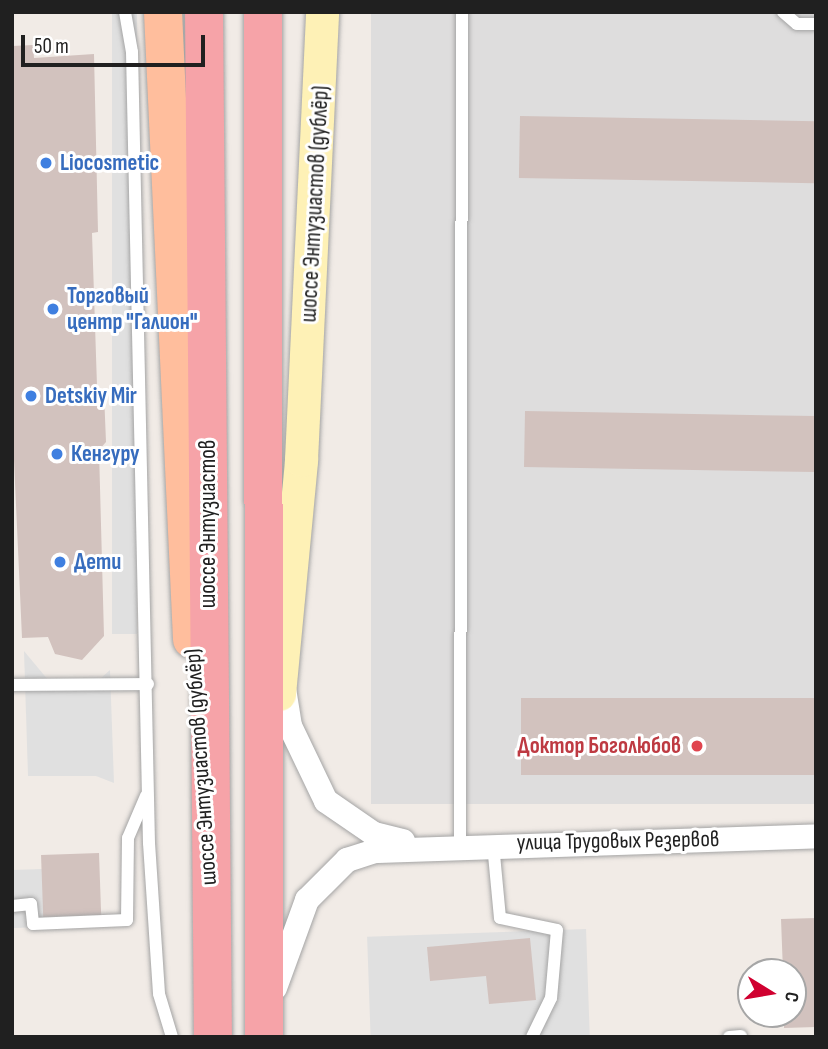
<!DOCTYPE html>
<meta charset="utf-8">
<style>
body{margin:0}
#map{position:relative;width:828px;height:1049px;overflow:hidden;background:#f1ebe6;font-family:"Sofia Sans Condensed",sans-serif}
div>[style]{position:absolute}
.residential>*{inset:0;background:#dedddd;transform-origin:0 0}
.parking>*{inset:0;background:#e0e0e0;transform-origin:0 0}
.building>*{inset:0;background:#d2c2be;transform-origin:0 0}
.roads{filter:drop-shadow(0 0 2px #a4a4a4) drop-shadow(0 0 2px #a4a4a4)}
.service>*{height:12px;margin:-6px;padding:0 6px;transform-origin:6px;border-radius:6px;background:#fff}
.minor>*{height:24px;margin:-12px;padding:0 12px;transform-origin:12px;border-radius:12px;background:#fff}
.secondary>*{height:33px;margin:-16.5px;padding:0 16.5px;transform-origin:16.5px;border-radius:16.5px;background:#fef1b6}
.primary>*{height:38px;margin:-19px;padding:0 19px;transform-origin:19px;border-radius:19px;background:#ffbe9d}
.trunk>*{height:38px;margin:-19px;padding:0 19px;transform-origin:19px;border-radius:19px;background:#f6a3a8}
.dots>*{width:19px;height:19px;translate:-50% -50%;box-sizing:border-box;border:4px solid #fff;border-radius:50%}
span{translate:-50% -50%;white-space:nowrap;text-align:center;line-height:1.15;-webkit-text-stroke:6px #fff;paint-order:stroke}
.shop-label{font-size:23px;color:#366cbe;font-weight:700}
.left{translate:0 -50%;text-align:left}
.street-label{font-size:23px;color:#202020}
.health-label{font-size:23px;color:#be3a42;font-weight:700}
.right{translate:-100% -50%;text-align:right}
.frame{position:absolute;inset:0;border:14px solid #202020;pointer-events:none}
.north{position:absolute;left:737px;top:958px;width:70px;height:70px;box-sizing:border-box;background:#fff;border:2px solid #a6a6a6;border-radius:50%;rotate:101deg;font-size:19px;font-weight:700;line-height:28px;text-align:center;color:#202020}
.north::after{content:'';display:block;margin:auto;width:24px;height:32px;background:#d00030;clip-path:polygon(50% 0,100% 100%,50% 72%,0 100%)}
.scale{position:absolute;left:21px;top:35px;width:184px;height:32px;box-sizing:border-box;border:4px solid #202020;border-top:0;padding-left:9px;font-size:21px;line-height:24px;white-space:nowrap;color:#202020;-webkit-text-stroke:5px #fff;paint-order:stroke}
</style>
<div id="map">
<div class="residential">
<div style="left:371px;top:12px;width:445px;height:792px"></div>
</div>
<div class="parking">
<div style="left:112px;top:12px;width:25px;height:622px"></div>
<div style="clip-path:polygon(24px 651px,49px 681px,100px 679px,110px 670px,114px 783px,96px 776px,28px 776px)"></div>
<div style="left:42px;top:869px;width:58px;height:30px;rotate:88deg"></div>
<div style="left:586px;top:929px;width:108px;height:219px;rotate:88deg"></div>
</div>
<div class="building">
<div style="clip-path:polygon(33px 45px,34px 58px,94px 54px,98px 232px,92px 233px,97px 386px,104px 393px,106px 442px,99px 450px,104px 636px,82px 660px,55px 654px,48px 637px,22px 638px,12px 416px,12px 46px)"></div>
<div style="left:520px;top:116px;width:296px;height:62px;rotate:1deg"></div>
<div style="left:525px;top:411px;width:291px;height:56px;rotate:1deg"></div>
<div style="left:521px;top:698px;width:295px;height:77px"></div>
<div style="left:99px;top:853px;width:62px;height:58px;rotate:88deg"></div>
<div style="clip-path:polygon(816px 918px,816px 1027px,784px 1028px,784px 1014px,793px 1014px,793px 972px,783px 972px,781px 919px)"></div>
<div style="clip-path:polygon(530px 938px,536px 1000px,489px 1004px,486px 976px,430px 981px,427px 947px)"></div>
</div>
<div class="roads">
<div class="service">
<div style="left:125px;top:12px;width:41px;rotate:80.1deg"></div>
<div style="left:132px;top:52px;width:791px;rotate:88.77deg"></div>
<div style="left:149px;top:843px;width:151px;rotate:86.2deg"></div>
<div style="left:159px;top:994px;width:45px;rotate:73.2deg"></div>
<div style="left:783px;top:12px;width:18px;rotate:41deg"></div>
<div style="left:797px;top:24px;width:19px"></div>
<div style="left:12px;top:685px;width:136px;rotate:-0.4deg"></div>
<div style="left:493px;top:844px;width:74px;rotate:84.6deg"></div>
<div style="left:500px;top:918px;width:58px;rotate:11.9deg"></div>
<div style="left:557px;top:930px;width:68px;rotate:95deg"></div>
<div style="left:551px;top:998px;width:43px;rotate:116deg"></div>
<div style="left:460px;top:845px;width:833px;rotate:-89.86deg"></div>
<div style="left:12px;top:906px;width:19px;rotate:-6deg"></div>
<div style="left:31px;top:904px;width:20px;rotate:84deg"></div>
<div style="left:33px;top:924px;width:94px;rotate:-2.4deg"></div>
<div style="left:127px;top:920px;width:82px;rotate:-89.3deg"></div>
<div style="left:128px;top:838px;width:46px;rotate:-66.8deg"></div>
<div style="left:729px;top:1037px;width:12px;rotate:-5deg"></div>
</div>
<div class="minor">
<div style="left:282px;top:676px;width:51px;rotate:80.9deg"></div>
<div style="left:290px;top:726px;width:83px;rotate:64.4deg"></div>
<div style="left:326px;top:801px;width:58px;rotate:34.5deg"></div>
<div style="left:374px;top:834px;width:30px;rotate:14deg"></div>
<div style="left:275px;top:988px;width:94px;rotate:-70deg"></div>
<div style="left:307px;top:900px;width:57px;rotate:-45deg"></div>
<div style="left:347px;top:860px;width:29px;rotate:-18deg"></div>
<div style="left:375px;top:851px;width:441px;rotate:-1.9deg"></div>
</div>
<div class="secondary">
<div style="left:279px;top:694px;width:235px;rotate:-84.6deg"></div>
<div style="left:301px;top:460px;width:448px;rotate:-87.3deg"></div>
</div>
<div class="primary">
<div style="left:163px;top:12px;width:628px;rotate:87.35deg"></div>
</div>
<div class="trunk">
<div style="left:204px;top:12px;width:1025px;rotate:89.5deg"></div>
<div style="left:263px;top:12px;width:1025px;rotate:89.94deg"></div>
</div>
</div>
<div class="dots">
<div style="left:46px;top:163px;background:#3f7fe0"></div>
<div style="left:53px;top:309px;background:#3f7fe0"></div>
<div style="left:31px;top:396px;background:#3f7fe0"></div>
<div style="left:57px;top:454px;background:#3f7fe0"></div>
<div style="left:60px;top:562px;background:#3f7fe0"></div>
<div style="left:697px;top:746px;background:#e0444e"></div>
</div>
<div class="shop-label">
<span class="left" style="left:60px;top:163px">Liocosmetic</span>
<span class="left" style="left:67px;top:309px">Торговый<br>центр "Галион"</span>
<span class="left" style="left:45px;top:396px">Detskiy Mir</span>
<span class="left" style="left:71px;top:454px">Кенгуру</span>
<span class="left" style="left:74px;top:562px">Дети</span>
</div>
<div class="street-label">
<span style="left:315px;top:204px;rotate:-87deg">шоссе Энтузиастов (дублёр)</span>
<span style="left:208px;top:524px;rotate:-90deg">шоссе Энтузиастов</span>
<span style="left:201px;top:767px;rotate:-94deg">шоссе Энтузиастов (дублёр)</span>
<span style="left:618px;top:841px;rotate:-1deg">улица Трудовых Резервов</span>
</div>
<div class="health-label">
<span class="right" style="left:681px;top:746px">Доктор Боголюбов</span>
</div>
<div class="frame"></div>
<div class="north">С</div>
<div class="scale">50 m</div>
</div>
